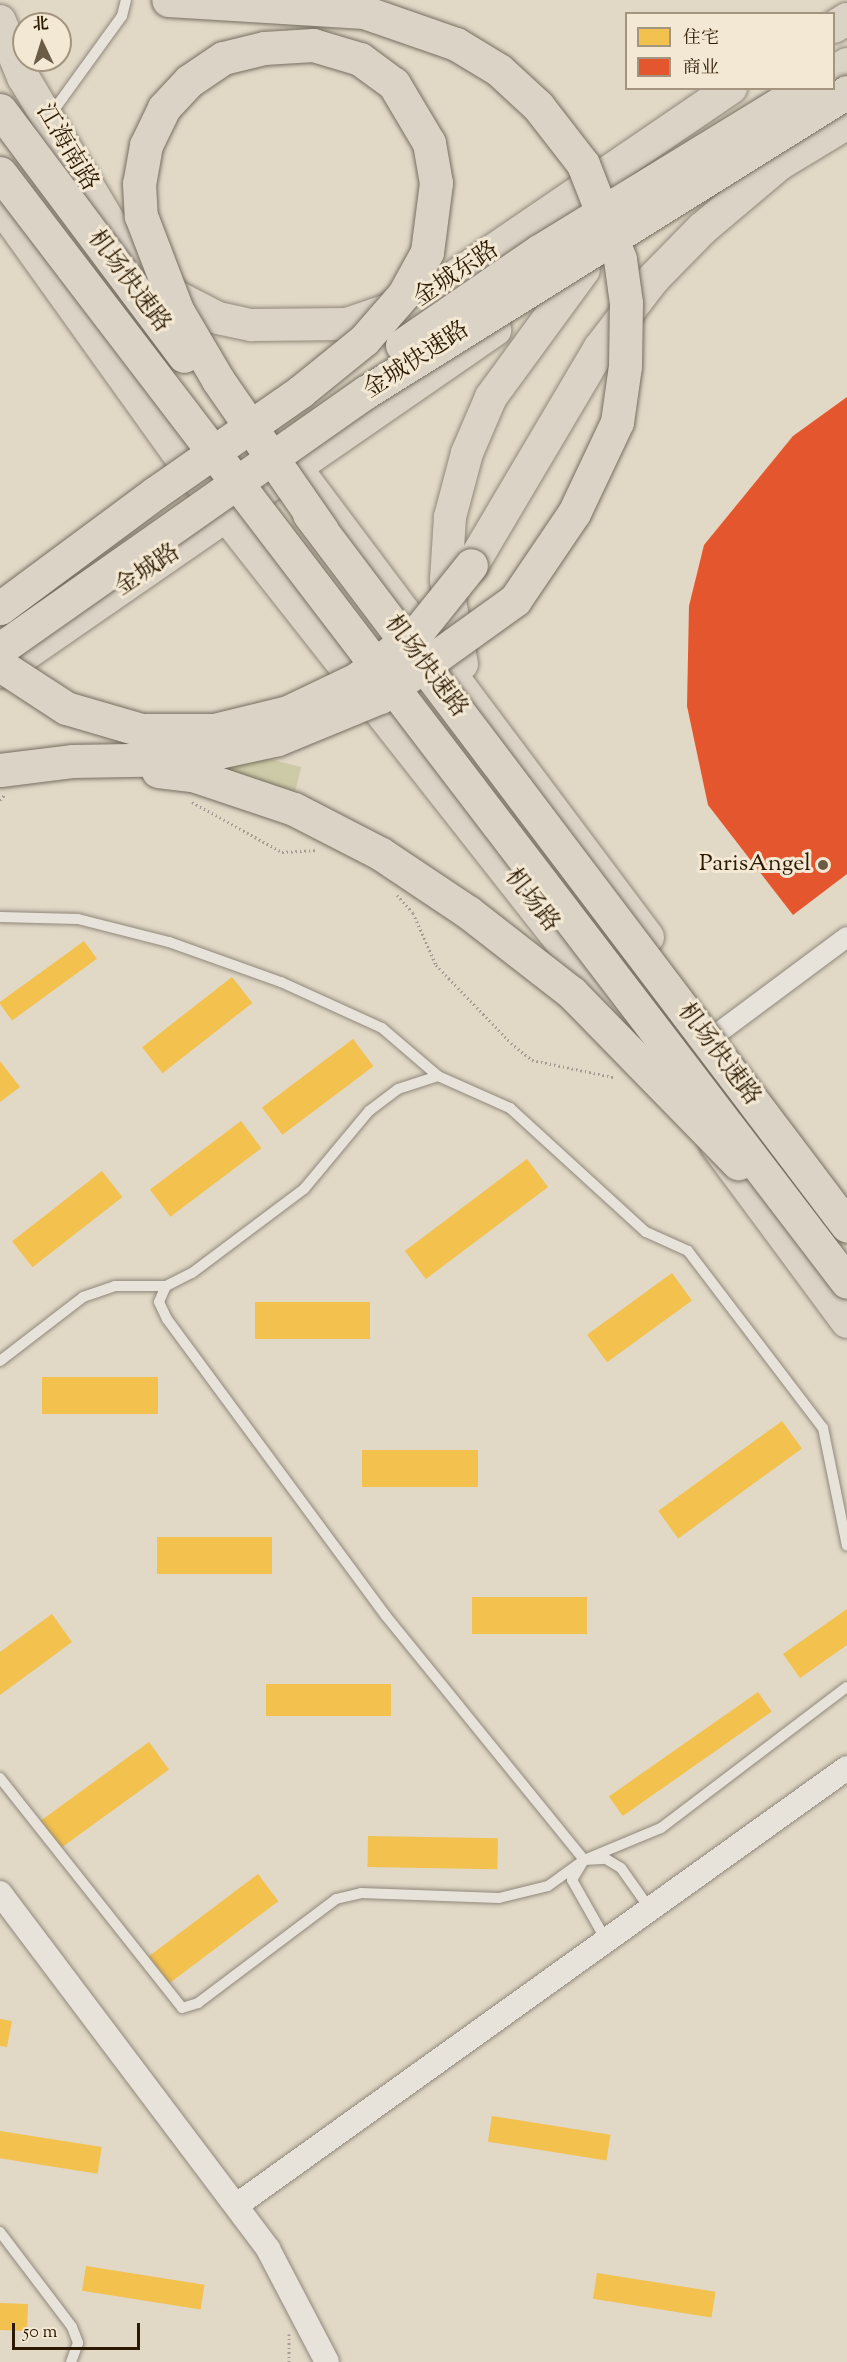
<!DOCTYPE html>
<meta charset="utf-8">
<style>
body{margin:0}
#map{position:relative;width:847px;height:2362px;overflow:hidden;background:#e1d8c6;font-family:"Sorts Mill Goudy","Noto Serif SC",serif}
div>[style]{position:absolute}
.green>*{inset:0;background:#cccaa7;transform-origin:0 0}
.homes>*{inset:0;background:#f2c14e;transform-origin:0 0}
.shops>*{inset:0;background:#e4572e}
.path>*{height:3px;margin-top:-1.5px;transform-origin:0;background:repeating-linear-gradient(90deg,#a29c94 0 1.5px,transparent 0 4.5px)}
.roads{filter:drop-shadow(0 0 2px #90887b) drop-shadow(0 0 2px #90887b)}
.service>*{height:10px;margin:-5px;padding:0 5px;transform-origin:5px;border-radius:5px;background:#e8e3da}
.minor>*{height:20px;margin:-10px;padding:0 10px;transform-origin:10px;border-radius:10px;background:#e8e3da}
.tertiary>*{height:24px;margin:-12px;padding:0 12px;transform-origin:12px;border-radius:12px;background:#e8e3da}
.primary>*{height:32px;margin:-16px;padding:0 16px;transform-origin:16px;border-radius:16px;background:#dbd3c5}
.trunk>*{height:33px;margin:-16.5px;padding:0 16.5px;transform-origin:16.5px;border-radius:16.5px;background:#dbd3c5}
.bridges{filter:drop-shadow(0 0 2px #766e61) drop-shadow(0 0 2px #766e61)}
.trunk-bridge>*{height:33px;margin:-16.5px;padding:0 16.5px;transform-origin:16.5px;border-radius:16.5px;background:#dbd3c5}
.dots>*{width:16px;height:16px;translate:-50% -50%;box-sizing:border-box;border:3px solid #f3e8d3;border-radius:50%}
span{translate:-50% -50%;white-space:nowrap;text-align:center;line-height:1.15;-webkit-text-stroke:6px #f3e8d3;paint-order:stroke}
.street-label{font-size:24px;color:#2c1901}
.poi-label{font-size:24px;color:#2c1901}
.right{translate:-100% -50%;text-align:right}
.legend{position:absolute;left:625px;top:12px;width:210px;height:78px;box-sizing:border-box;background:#f3e8d3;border:2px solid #a3957f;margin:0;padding:8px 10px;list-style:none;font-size:18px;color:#2c1901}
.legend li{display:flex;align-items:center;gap:12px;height:30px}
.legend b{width:30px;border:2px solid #a3957f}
.north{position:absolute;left:12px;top:12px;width:60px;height:60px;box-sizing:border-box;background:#f3e8d3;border:2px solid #a3957f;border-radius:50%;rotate:356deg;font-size:16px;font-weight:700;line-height:24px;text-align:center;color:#2c1901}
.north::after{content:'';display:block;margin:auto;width:21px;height:27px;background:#6b5c46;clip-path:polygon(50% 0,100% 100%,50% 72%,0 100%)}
.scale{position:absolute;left:12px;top:2323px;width:128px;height:27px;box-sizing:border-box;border:3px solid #2c1901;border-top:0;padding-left:8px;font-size:18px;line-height:21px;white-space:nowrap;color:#2c1901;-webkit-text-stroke:4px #f3e8d3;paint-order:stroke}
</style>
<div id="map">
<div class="green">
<div style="left:209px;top:744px;width:95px;height:52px;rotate:14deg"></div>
</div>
<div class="homes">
<div style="left:84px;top:941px;width:22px;height:105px;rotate:54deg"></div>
<div style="left:232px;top:977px;width:33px;height:114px;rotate:52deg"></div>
<div style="left:353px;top:1039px;width:34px;height:114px;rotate:53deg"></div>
<div style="clip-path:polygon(0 1061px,20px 1087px,0 1102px)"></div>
<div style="left:241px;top:1121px;width:34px;height:114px;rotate:53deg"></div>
<div style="left:527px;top:1159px;width:35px;height:153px;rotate:53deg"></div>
<div style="left:102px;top:1171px;width:33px;height:114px;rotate:52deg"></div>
<div style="left:672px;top:1273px;width:34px;height:105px;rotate:54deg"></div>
<div style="left:255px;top:1302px;width:115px;height:37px"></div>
<div style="left:42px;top:1377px;width:116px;height:37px"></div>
<div style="left:782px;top:1421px;width:34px;height:153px;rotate:54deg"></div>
<div style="left:362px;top:1450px;width:116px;height:37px"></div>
<div style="left:157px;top:1537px;width:115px;height:37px"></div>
<div style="left:472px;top:1597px;width:115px;height:37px"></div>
<div style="clip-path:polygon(847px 1609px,847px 1645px,800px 1678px,783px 1654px)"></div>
<div style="clip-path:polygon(52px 1614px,72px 1642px,0 1695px,0 1652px)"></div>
<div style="left:266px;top:1684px;width:125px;height:32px"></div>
<div style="left:758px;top:1692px;width:24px;height:182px;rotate:55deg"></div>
<div style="left:149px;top:1742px;width:34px;height:137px;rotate:54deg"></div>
<div style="left:368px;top:1836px;width:130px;height:31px;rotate:1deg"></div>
<div style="left:258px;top:1874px;width:34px;height:137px;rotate:53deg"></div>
<div style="clip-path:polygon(0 2019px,12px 2021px,7px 2047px,0 2046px)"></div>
<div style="left:492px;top:2116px;width:120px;height:26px;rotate:9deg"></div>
<div style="left:0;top:2131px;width:103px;height:27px;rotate:9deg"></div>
<div style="left:86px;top:2266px;width:120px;height:25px;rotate:9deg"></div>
<div style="left:597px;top:2273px;width:120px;height:26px;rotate:9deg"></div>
<div style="left:0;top:2303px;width:28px;height:27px;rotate:2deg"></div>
</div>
<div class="shops">
<div style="clip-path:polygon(847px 397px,847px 874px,793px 915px,708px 805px,687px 706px,689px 606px,704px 545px,793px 436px)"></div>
</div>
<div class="path">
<div style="left:0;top:800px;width:8px;rotate:-50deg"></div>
<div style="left:192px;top:802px;width:103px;rotate:29.1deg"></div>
<div style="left:282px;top:852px;width:34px;rotate:-3deg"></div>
<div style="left:397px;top:895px;width:24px;rotate:48deg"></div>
<div style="left:413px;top:913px;width:57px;rotate:66.1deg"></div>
<div style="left:436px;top:965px;width:108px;rotate:46.1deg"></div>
<div style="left:511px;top:1043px;width:27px;rotate:39deg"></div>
<div style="left:532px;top:1060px;width:83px;rotate:11.9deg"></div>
<div style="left:289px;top:2334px;width:28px;rotate:90deg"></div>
</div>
<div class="roads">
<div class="service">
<div style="left:51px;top:114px;width:121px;rotate:-54.1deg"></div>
<div style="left:122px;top:16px;width:16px;rotate:-76deg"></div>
<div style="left:0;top:917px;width:78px;rotate:1.5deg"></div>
<div style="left:78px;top:919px;width:94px;rotate:14.2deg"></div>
<div style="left:169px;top:942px;width:119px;rotate:19.7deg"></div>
<div style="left:281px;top:982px;width:111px;rotate:24.5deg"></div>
<div style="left:382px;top:1028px;width:74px;rotate:40.6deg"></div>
<div style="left:166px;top:1286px;width:17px;rotate:114deg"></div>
<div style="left:159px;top:1302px;width:19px;rotate:65deg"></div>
<div style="left:167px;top:1319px;width:369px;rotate:53.6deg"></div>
<div style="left:386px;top:1616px;width:314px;rotate:50.9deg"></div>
<div style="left:0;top:1361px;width:105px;rotate:-37.6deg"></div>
<div style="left:83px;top:1297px;width:34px;rotate:-19deg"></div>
<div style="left:115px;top:1286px;width:51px"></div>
<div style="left:166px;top:1286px;width:29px;rotate:-27deg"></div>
<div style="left:192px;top:1273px;width:140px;rotate:-36.9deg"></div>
<div style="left:304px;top:1189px;width:102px;rotate:-50.2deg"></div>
<div style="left:369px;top:1111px;width:36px;rotate:-37deg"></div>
<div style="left:398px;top:1089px;width:42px;rotate:-18deg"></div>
<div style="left:438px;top:1076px;width:79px;rotate:24deg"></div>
<div style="left:510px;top:1108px;width:184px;rotate:42.4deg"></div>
<div style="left:646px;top:1232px;width:46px;rotate:24.3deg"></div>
<div style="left:688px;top:1251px;width:223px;rotate:52.7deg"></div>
<div style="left:823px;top:1428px;width:120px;rotate:78.5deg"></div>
<div style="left:0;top:1778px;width:293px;rotate:51.6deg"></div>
<div style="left:182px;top:2008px;width:17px;rotate:-17deg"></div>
<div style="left:198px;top:2003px;width:173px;rotate:-37deg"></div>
<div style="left:336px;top:1899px;width:26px;rotate:-13deg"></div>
<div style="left:361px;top:1893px;width:138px;rotate:2.1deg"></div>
<div style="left:499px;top:1898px;width:50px;rotate:-13.8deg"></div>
<div style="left:548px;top:1886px;width:44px;rotate:-35.8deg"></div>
<div style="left:584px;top:1860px;width:83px;rotate:-22.6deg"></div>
<div style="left:661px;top:1828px;width:233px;rotate:-37.2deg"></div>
<div style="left:606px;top:1940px;width:69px;rotate:-119.5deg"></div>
<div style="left:572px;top:1880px;width:23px;rotate:-59deg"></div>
<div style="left:584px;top:1860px;width:22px;rotate:-3deg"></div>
<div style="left:606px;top:1859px;width:17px;rotate:31deg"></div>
<div style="left:621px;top:1868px;width:50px;rotate:54.7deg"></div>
<div style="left:0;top:2232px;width:119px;rotate:52.8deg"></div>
<div style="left:72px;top:2327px;width:17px;rotate:69deg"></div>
<div style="left:78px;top:2343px;width:20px;rotate:110deg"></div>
</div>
<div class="minor">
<div style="left:671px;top:1068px;width:219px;rotate:-36.7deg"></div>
</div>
<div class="tertiary">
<div style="left:0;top:1893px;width:446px;rotate:53deg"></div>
<div style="left:268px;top:2249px;width:127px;rotate:62.4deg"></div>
<div style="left:237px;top:2205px;width:750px;rotate:-35.62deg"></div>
</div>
<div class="primary">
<div style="left:0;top:21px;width:61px;rotate:67.7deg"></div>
<div style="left:23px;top:77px;width:207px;rotate:59.2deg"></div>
<div style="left:129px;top:255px;width:71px;rotate:51.8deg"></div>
<div style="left:834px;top:27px;width:15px;rotate:-32deg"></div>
<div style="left:0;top:205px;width:315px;rotate:54.4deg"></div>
<div style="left:183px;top:461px;width:767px;rotate:51.83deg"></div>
<div style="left:158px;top:287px;width:68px;rotate:27.3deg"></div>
<div style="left:218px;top:318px;width:35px;rotate:12deg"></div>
<div style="left:252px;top:325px;width:95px;rotate:-0.6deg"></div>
<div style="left:347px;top:324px;width:56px;rotate:-18.8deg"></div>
<div style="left:385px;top:324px;width:419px;rotate:-34.3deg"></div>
<div style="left:300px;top:473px;width:580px;rotate:53.13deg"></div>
<div style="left:462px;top:664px;width:86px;rotate:-100.8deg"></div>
<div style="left:446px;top:580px;width:63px;rotate:-86.4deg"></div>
<div style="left:450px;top:517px;width:66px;rotate:-75.1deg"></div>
<div style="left:467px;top:453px;width:61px;rotate:-66.8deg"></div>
<div style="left:491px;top:397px;width:157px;rotate:-53.8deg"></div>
<div style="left:0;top:672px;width:602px;rotate:-34.64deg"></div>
<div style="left:716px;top:1145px;width:220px;rotate:53.5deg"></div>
</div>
<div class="trunk">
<div style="left:834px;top:72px;width:15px;rotate:-32deg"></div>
<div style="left:471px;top:565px;width:253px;rotate:-59.4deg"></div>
<div style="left:600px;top:347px;width:87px;rotate:-52.5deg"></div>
<div style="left:653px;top:278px;width:70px;rotate:-45.6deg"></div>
<div style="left:702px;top:228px;width:101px;rotate:-40.2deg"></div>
<div style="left:779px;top:163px;width:79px;rotate:-31.1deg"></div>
</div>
</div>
<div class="bridges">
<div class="trunk-bridge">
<div style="left:0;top:110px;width:307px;rotate:53.2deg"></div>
<div style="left:0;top:173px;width:1395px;rotate:52.63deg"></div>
<div style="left:402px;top:345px;width:166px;rotate:-34.5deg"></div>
<div style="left:539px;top:251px;width:312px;rotate:-31.5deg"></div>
<div style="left:309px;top:514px;width:892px;rotate:52.92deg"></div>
<div style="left:0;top:608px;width:193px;rotate:-36.6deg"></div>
<div style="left:155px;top:493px;width:178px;rotate:-34.9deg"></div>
<div style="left:301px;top:391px;width:81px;rotate:-39deg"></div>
<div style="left:364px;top:340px;width:61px;rotate:-49deg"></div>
<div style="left:404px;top:294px;width:48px;rotate:-61.3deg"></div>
<div style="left:427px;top:252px;width:70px;rotate:-82.6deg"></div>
<div style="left:436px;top:183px;width:41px;rotate:-99.9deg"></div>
<div style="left:429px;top:143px;width:69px;rotate:-120.7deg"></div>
<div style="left:394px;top:84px;width:42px;rotate:-143.7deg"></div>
<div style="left:360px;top:59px;width:49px;rotate:-163.4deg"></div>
<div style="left:313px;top:45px;width:49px;rotate:176.5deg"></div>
<div style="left:264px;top:48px;width:42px;rotate:166.3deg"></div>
<div style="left:223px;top:58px;width:41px;rotate:145.9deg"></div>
<div style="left:189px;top:81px;width:37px;rotate:133deg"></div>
<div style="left:164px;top:108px;width:41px;rotate:115.9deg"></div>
<div style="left:146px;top:145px;width:39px;rotate:100deg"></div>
<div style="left:139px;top:183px;width:33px;rotate:87deg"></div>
<div style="left:141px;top:216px;width:101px;rotate:69deg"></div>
<div style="left:177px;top:310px;width:81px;rotate:59.6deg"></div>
<div style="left:218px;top:380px;width:183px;rotate:55.3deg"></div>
<div style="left:0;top:649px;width:447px;rotate:-35.1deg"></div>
<div style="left:366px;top:392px;width:567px;rotate:-31.95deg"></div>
<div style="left:0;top:665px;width:79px;rotate:33.1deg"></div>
<div style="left:66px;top:708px;width:78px;rotate:16.3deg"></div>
<div style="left:141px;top:730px;width:73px"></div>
<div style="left:214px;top:730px;width:76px;rotate:-13.7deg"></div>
<div style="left:288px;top:712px;width:76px;rotate:-25.6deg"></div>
<div style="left:357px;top:679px;width:79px;rotate:-38.3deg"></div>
<div style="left:419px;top:630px;width:83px;rotate:-51.3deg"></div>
<div style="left:0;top:770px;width:74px;rotate:-7deg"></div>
<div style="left:73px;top:761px;width:114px;rotate:-1deg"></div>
<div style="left:187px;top:759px;width:93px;rotate:-12.4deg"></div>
<div style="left:278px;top:739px;width:110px;rotate:-22.4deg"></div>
<div style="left:380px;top:697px;width:166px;rotate:-35.7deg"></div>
<div style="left:515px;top:600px;width:105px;rotate:-55.9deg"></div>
<div style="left:574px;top:513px;width:101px;rotate:-64.7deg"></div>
<div style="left:617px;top:422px;width:57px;rotate:-81.9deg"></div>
<div style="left:625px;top:366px;width:63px;rotate:-89.1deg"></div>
<div style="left:626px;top:303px;width:44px;rotate:-97.8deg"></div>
<div style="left:620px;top:259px;width:102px;rotate:-111.3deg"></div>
<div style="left:583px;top:164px;width:73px;rotate:-127.8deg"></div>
<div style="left:538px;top:106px;width:53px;rotate:-137.3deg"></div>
<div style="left:499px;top:70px;width:50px;rotate:-148.8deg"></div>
<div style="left:456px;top:44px;width:97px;rotate:-160.8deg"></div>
<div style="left:364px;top:12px;width:196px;rotate:-176.5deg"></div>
<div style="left:158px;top:771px;width:38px;rotate:7deg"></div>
<div style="left:196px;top:776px;width:103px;rotate:18.6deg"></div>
<div style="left:294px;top:809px;width:98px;rotate:27.3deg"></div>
<div style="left:381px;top:854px;width:105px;rotate:33.7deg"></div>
<div style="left:468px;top:912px;width:132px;rotate:37.9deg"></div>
<div style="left:572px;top:993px;width:238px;rotate:45.7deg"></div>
</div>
</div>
<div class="dots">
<div style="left:823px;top:865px;background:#6b5c46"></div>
</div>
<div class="street-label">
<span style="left:66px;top:148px;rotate:59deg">江海南路</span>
<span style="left:457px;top:275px;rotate:-34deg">金城东路</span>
<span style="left:128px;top:282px;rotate:53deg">机场快速路</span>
<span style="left:417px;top:361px;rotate:-33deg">金城快速路</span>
<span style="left:148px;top:571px;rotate:-34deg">金城路</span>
<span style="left:425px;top:667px;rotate:53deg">机场快速路</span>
<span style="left:531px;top:901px;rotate:52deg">机场路</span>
<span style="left:718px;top:1055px;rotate:53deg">机场快速路</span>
</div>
<div class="poi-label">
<span class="right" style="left:811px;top:865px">ParisAngel</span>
</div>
<ul class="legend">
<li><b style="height:16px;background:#f2c14e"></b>住宅</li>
<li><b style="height:16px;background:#e4572e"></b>商业</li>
</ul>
<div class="north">北</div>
<div class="scale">50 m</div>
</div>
